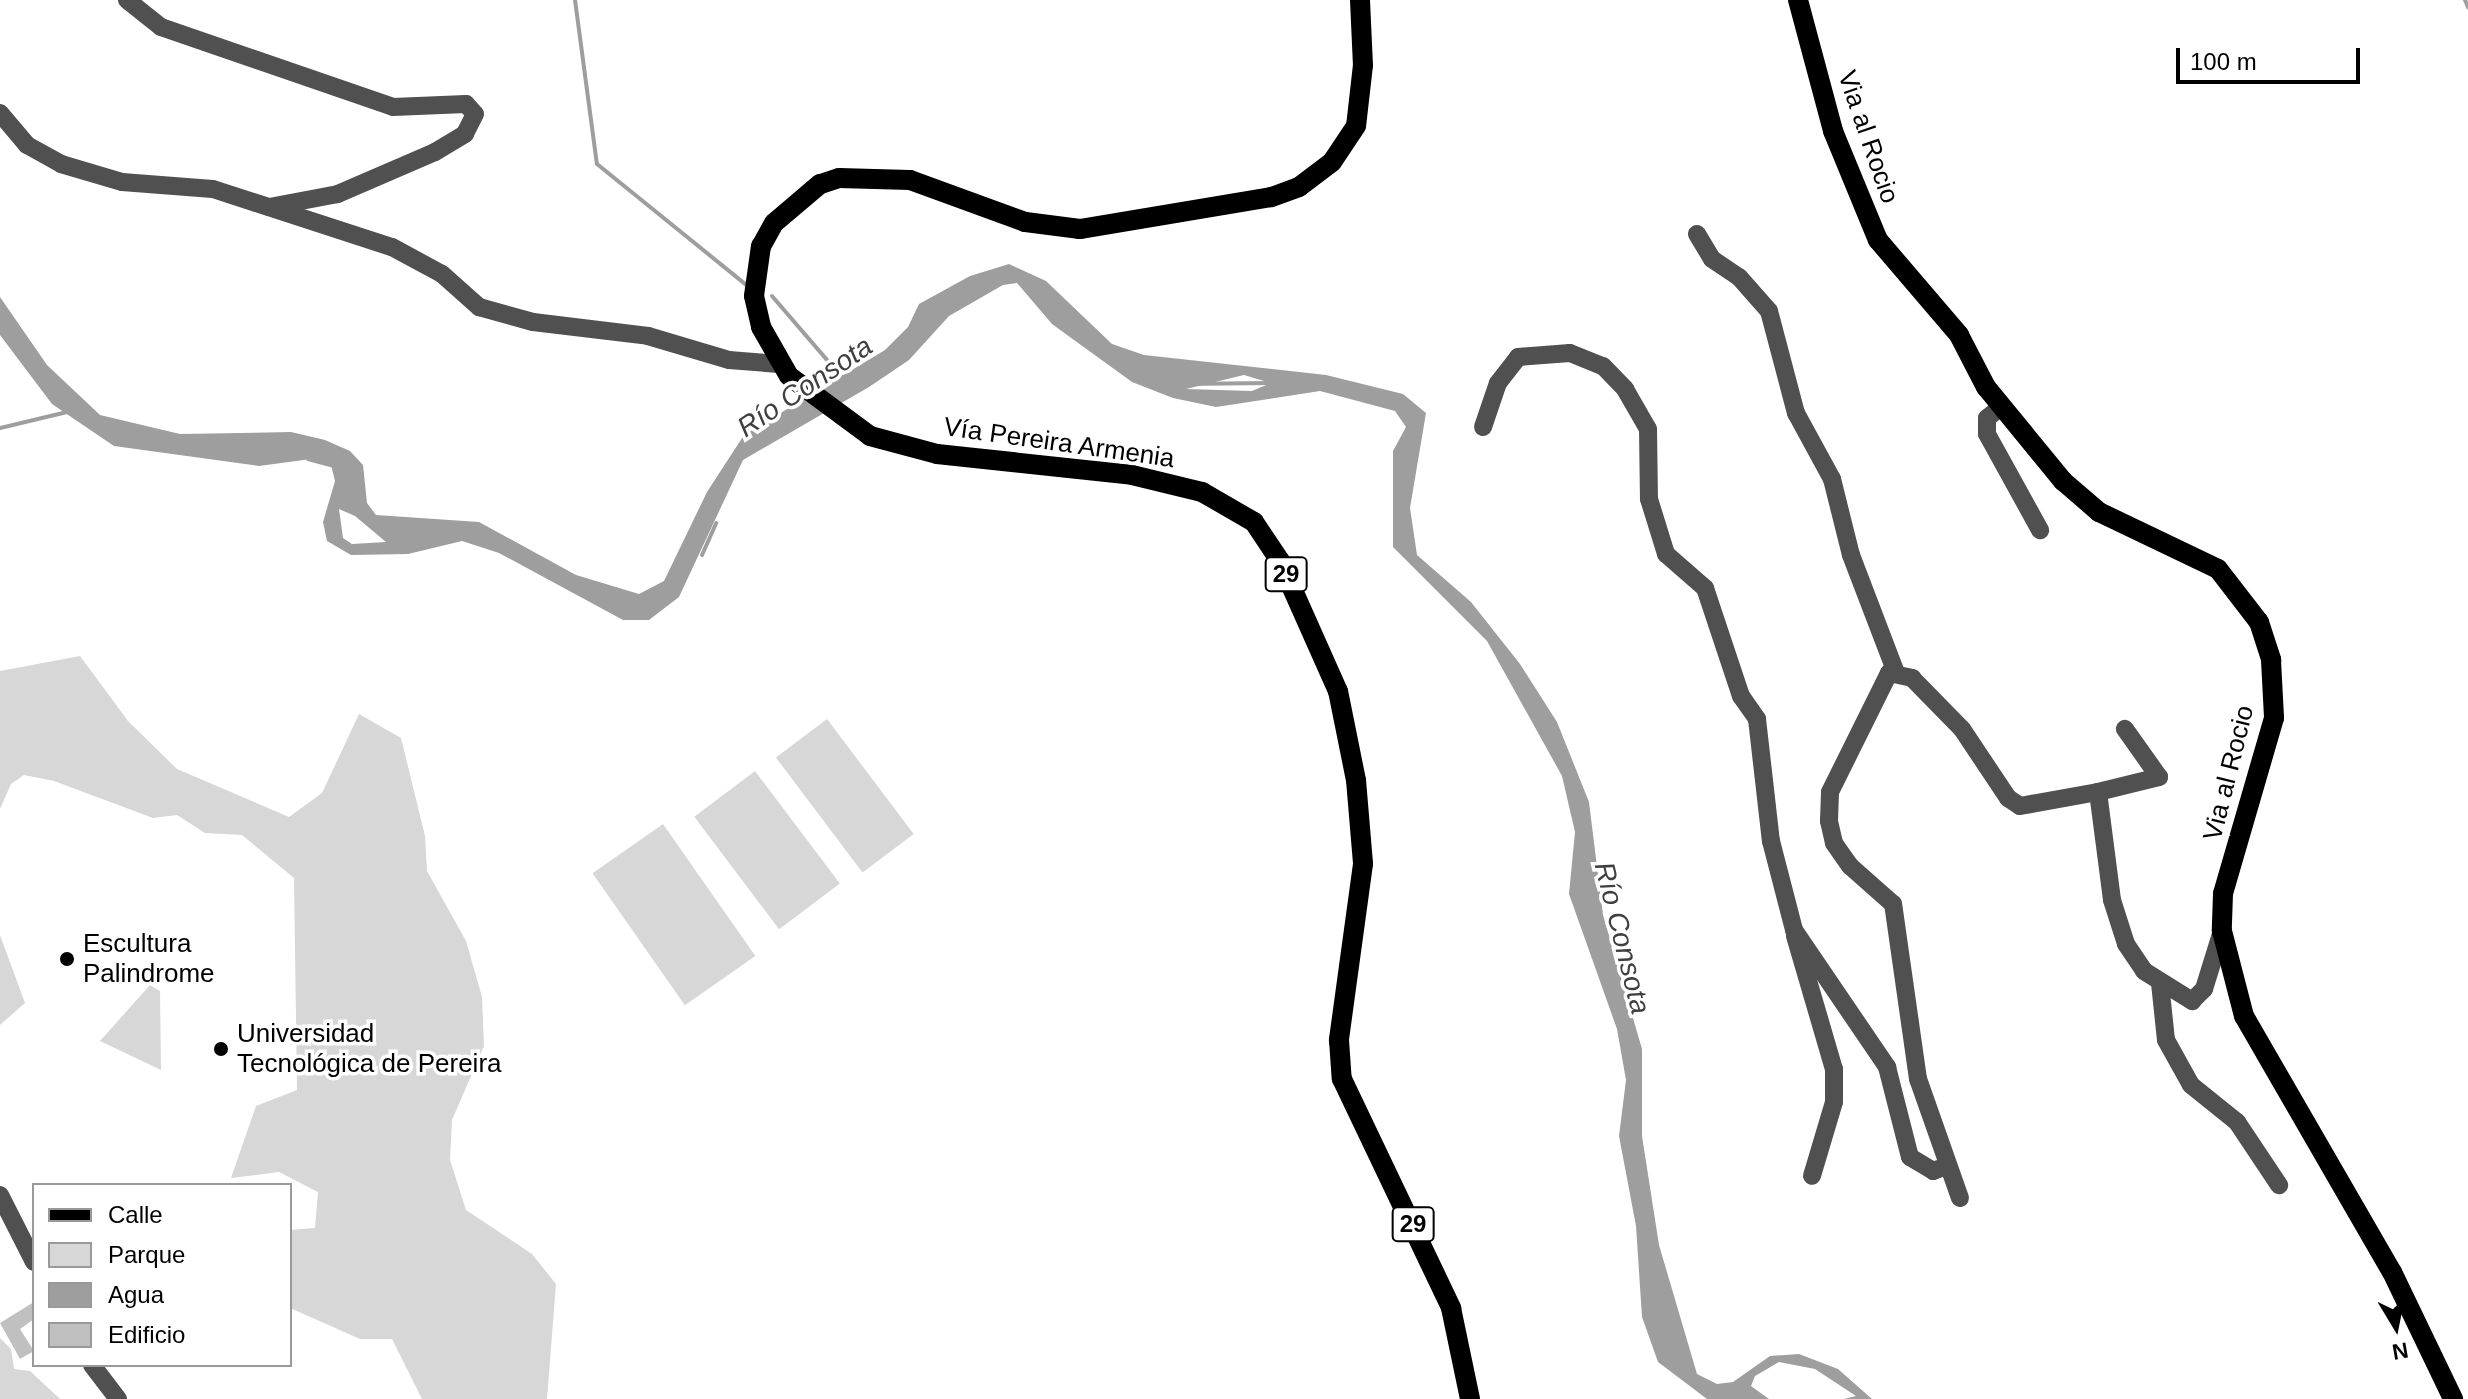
<!DOCTYPE html>
<meta charset="utf-8">
<style>
body{margin:0}
#map{position:relative;width:2468px;height:1399px;overflow:hidden;background:#fff;font-family:Arial,sans-serif}
div>[style]{position:absolute}
.green>*{inset:0;background:#d7d7d7;transform-origin:0 0}
.water>*{inset:0;background:#9e9e9e}
.stream>*{height:4px;margin:-2px;padding:0 2px;transform-origin:2px;border-radius:2px;background:#9e9e9e}
.building>*{inset:0;background:#c0c0c0}
.minor>*{height:18px;margin:-9px;padding:0 9px;transform-origin:9px;border-radius:9px;background:#505050}
.major>*{height:20px;margin:-10px;padding:0 10px;transform-origin:10px;border-radius:10px;background:#000}
.dots>*{width:22px;height:22px;translate:-50% -50%;box-sizing:border-box;border:4px solid #fff;border-radius:50%}
span{translate:-50% -50%;white-space:nowrap;text-align:center;line-height:1.15;-webkit-text-stroke:7px #fff;paint-order:stroke}
.shield-label span{padding:2px 6px;background:#fff;border:2px solid;border-radius:6px;-webkit-text-stroke-width:0}
.shield-label{font-size:24px;color:#000;font-weight:700}
.street-label{font-size:26px;color:#000}
.poi-label{font-size:26px;color:#000}
.left{translate:0 -50%;text-align:left}
.water-label{font-size:28px;color:#3f3f3f;font-style:italic}
.legend{position:absolute;left:32px;top:1183px;width:260px;height:184px;box-sizing:border-box;background:#fff;border:2px solid #999;margin:0;padding:10px 14px;list-style:none;font-size:24px;color:#000}
.legend li{display:flex;align-items:center;gap:16px;height:40px}
.legend b{width:40px;border:2px solid #999}
.north{position:absolute;left:2356px;top:1287px;width:80px;height:80px;-webkit-text-stroke:6px #fff;paint-order:stroke;rotate:170deg;font-size:22px;font-weight:700;line-height:32px;text-align:center;color:#000}
.north::after{content:'';display:block;margin:auto;width:28px;height:36px;background:#000;clip-path:polygon(50% 0,100% 100%,50% 72%,0 100%)}
.scale{position:absolute;left:2176px;top:48px;width:184px;height:36px;box-sizing:border-box;border:4px solid #000;border-top:0;padding-left:10px;font-size:24px;line-height:28px;white-space:nowrap;color:#000;-webkit-text-stroke:6px #fff;paint-order:stroke}
</style>
<div id="map">
<div class="green">
<div style="clip-path:polygon(80px 656px,128px 721px,177px 769px,289px 817px,322px 793px,359px 714px,401px 738px,425px 836px,427px 871px,466px 941px,482px 997px,484px 1046px,452px 1120px,450px 1160px,466px 1210px,532px 1254px,556px 1284px,547px 1399px,422px 1399px,392px 1339px,360px 1339px,290px 1308px,290px 1230px,315px 1228px,318px 1192px,279px 1172px,231px 1178px,256px 1106px,297px 1090px,294px 878px,242px 835px,205px 833px,177px 815px,153px 818px,54px 781px,24px 775px,11px 784px,0 809px,0 671px)"></div>
<div style="left:827px;top:719px;width:144px;height:64px;rotate:53deg"></div>
<div style="left:755px;top:771px;width:141px;height:76px;rotate:53deg"></div>
<div style="left:663px;top:824px;width:161px;height:86px;rotate:55deg"></div>
<div style="clip-path:polygon(0 935px,25px 1003px,0 1025px)"></div>
<div style="clip-path:polygon(150px 985px,160px 991px,161px 1070px,100px 1041px)"></div>
<div style="clip-path:polygon(0 1338px,11px 1349px,14px 1369px,30px 1371px,60px 1399px,0 1399px)"></div>
</div>
<div class="water">
<div style="clip-path:polygon(evenodd,1009px 264px,1046px 281px,1112px 344px,1144px 355px,1326px 375px,1403px 394px,1426px 413px,1410px 508px,1417px 555px,1471px 602px,1520px 664px,1557px 722px,1589px 802px,1603px 915px,1642px 1049px,1642px 1136px,1659px 1245px,1697px 1374px,1717px 1384px,1733px 1382px,1770px 1356px,1799px 1354px,1838px 1369px,1872px 1399px,1844px 1399px,1856px 1396px,1815px 1369px,1779px 1362px,1755px 1376px,1751px 1386px,1769px 1399px,1707px 1399px,1658px 1362px,1642px 1317px,1636px 1226px,1619px 1136px,1626px 1080px,1617px 1029px,1569px 894px,1575px 832px,1562px 776px,1487px 641px,1393px 547px,1393px 451px,1406px 427px,1395px 411px,1320px 391px,1216px 407px,1173px 398px,1132px 382px,1052px 324px,1017px 283px,1003px 285px,949px 316px,909px 360px,869px 387px,743px 460px,679px 597px,649px 620px,623px 620px,499px 553px,462px 541px,408px 554px,351px 555px,327px 541px,323px 522px,335px 481px,331px 465px,311px 459px,259px 466px,114px 446px,52px 404px,0 335px,0 297px,47px 365px,100px 415px,180px 434px,291px 432px,325px 440px,350px 451px,363px 465px,367px 503px,376px 515px,479px 522px,576px 575px,639px 594px,664px 581px,707px 492px,744px 435px,885px 350px,908px 327px,919px 304px,970px 276px,1009px 264px,1244px 375px,1271px 383px,1252px 391px,1186px 389px,1244px 375px,1009px 264px,339px 509px,355px 516px,386px 542px,352px 544px,343px 538px,339px 509px)"></div>
</div>
<div class="stream">
<div style="left:575px;top:0;width:165px;rotate:82.4deg"></div>
<div style="left:597px;top:164px;width:196px;rotate:39deg"></div>
<div style="left:2465px;top:0;width:8px;rotate:67deg"></div>
<div style="left:772px;top:296px;width:113px;rotate:49.3deg"></div>
<div style="left:1180px;top:384px;width:95px;rotate:-0.6deg"></div>
<div style="left:0;top:428px;width:69px;rotate:-13.4deg"></div>
<div style="left:308px;top:459px;width:27px;rotate:15deg"></div>
<div style="left:702px;top:555px;width:35px;rotate:-66deg"></div>
</div>
<div class="building">
<div style="clip-path:polygon(34px 1302px,34px 1319px,20px 1329px,34px 1351px,20px 1359px,0 1323px)"></div>
</div>
<div class="minor">
<div style="left:127px;top:0;width:43px;rotate:38.5deg"></div>
<div style="left:161px;top:27px;width:245px;rotate:19deg"></div>
<div style="left:393px;top:107px;width:73px;rotate:-2.4deg"></div>
<div style="left:466px;top:104px;width:13px;rotate:48deg"></div>
<div style="left:475px;top:114px;width:22px;rotate:117deg"></div>
<div style="left:465px;top:134px;width:35px;rotate:149deg"></div>
<div style="left:435px;top:152px;width:106px;rotate:156.6deg"></div>
<div style="left:338px;top:194px;width:70px;rotate:169.3deg"></div>
<div style="left:0;top:113px;width:42px;rotate:49.8deg"></div>
<div style="left:27px;top:145px;width:39px;rotate:29deg"></div>
<div style="left:61px;top:164px;width:64px;rotate:16.4deg"></div>
<div style="left:122px;top:182px;width:91px;rotate:4.4deg"></div>
<div style="left:213px;top:189px;width:188px;rotate:18deg"></div>
<div style="left:392px;top:247px;width:57px;rotate:28.4deg"></div>
<div style="left:442px;top:274px;width:50px;rotate:41.7deg"></div>
<div style="left:479px;top:307px;width:56px;rotate:15.5deg"></div>
<div style="left:533px;top:322px;width:116px;rotate:6.9deg"></div>
<div style="left:648px;top:336px;width:84px;rotate:16.5deg"></div>
<div style="left:729px;top:360px;width:50px;rotate:4.6deg"></div>
<div style="left:1697px;top:234px;width:29px;rotate:59deg"></div>
<div style="left:1712px;top:259px;width:32px;rotate:34deg"></div>
<div style="left:1739px;top:277px;width:45px;rotate:48.6deg"></div>
<div style="left:1769px;top:311px;width:106px;rotate:75.2deg"></div>
<div style="left:1796px;top:413px;width:75px;rotate:61.4deg"></div>
<div style="left:1832px;top:479px;width:78px;rotate:76deg"></div>
<div style="left:1851px;top:555px;width:123px;rotate:69.1deg"></div>
<div style="left:2002px;top:406px;width:19px;rotate:141deg"></div>
<div style="left:1987px;top:418px;width:16px;rotate:90deg"></div>
<div style="left:1987px;top:434px;width:110px;rotate:61.1deg"></div>
<div style="left:1483px;top:427px;width:46px;rotate:-71.2deg"></div>
<div style="left:1498px;top:383px;width:33px;rotate:-52deg"></div>
<div style="left:1518px;top:357px;width:52px;rotate:-4.4deg"></div>
<div style="left:1570px;top:353px;width:35px;rotate:22deg"></div>
<div style="left:1603px;top:366px;width:32px;rotate:46deg"></div>
<div style="left:1625px;top:389px;width:46px;rotate:60.1deg"></div>
<div style="left:1648px;top:429px;width:70px;rotate:89.2deg"></div>
<div style="left:1649px;top:499px;width:58px;rotate:72.8deg"></div>
<div style="left:1666px;top:554px;width:52px;rotate:41.1deg"></div>
<div style="left:1705px;top:588px;width:114px;rotate:71.6deg"></div>
<div style="left:1741px;top:696px;width:28px;rotate:55deg"></div>
<div style="left:1757px;top:719px;width:123px;rotate:83.5deg"></div>
<div style="left:1771px;top:841px;width:92px;rotate:75.5deg"></div>
<div style="left:1794px;top:930px;width:166px;rotate:55.8deg"></div>
<div style="left:1887px;top:1067px;width:93px;rotate:75.7deg"></div>
<div style="left:1910px;top:1157px;width:27px;rotate:31deg"></div>
<div style="left:1933px;top:1171px;width:15px;rotate:-20deg"></div>
<div style="left:2098px;top:792px;width:63px;rotate:-13.8deg"></div>
<div style="left:2159px;top:777px;width:59px;rotate:-125.3deg"></div>
<div style="left:1795px;top:936px;width:139px;rotate:73.7deg"></div>
<div style="left:1834px;top:1069px;width:33px;rotate:90deg"></div>
<div style="left:1834px;top:1102px;width:77px;rotate:106.6deg"></div>
<div style="left:2160px;top:983px;width:57px;rotate:84deg"></div>
<div style="left:2166px;top:1040px;width:51px;rotate:60.9deg"></div>
<div style="left:2191px;top:1085px;width:59px;rotate:38.8deg"></div>
<div style="left:2237px;top:1122px;width:76px;rotate:56.3deg"></div>
<div style="left:0;top:1195px;width:75px;rotate:63.1deg"></div>
<div style="left:1960px;top:1198px;width:126px;rotate:-109.4deg"></div>
<div style="left:1918px;top:1079px;width:177px;rotate:-98.1deg"></div>
<div style="left:1893px;top:904px;width:57px;rotate:-138.5deg"></div>
<div style="left:1850px;top:866px;width:28px;rotate:-125deg"></div>
<div style="left:1834px;top:843px;width:23px;rotate:-103deg"></div>
<div style="left:1829px;top:821px;width:29px;rotate:-88deg"></div>
<div style="left:1830px;top:792px;width:133px;rotate:-63.6deg"></div>
<div style="left:1889px;top:673px;width:24px;rotate:12deg"></div>
<div style="left:1912px;top:678px;width:71px;rotate:45.6deg"></div>
<div style="left:1962px;top:729px;width:83px;rotate:56.3deg"></div>
<div style="left:2008px;top:798px;width:14px;rotate:34deg"></div>
<div style="left:2020px;top:806px;width:79px;rotate:-10.2deg"></div>
<div style="left:2098px;top:792px;width:109px;rotate:82.6deg"></div>
<div style="left:2112px;top:900px;width:46px;rotate:72.3deg"></div>
<div style="left:2126px;top:944px;width:32px;rotate:56deg"></div>
<div style="left:2144px;top:971px;width:57px;rotate:32deg"></div>
<div style="left:2192px;top:1001px;width:17px;rotate:-45deg"></div>
<div style="left:2204px;top:989px;width:61px;rotate:-72.8deg"></div>
<div style="left:92px;top:1365px;width:43px;rotate:52.6deg"></div>
</div>
<div class="major">
<div style="left:1360px;top:0;width:65px;rotate:87.4deg"></div>
<div style="left:1363px;top:65px;width:61px;rotate:96.5deg"></div>
<div style="left:1356px;top:126px;width:43px;rotate:123.7deg"></div>
<div style="left:1332px;top:162px;width:41px;rotate:142.9deg"></div>
<div style="left:1299px;top:187px;width:30px;rotate:160deg"></div>
<div style="left:1271px;top:197px;width:194px;rotate:170.5deg"></div>
<div style="left:1080px;top:229px;width:55px;rotate:-172.7deg"></div>
<div style="left:1025px;top:222px;width:122px;rotate:-159.9deg"></div>
<div style="left:910px;top:180px;width:71px;rotate:-178.4deg"></div>
<div style="left:839px;top:178px;width:20px;rotate:162deg"></div>
<div style="left:820px;top:184px;width:60px;rotate:139.7deg"></div>
<div style="left:774px;top:223px;width:26px;rotate:119deg"></div>
<div style="left:761px;top:246px;width:50px;rotate:98deg"></div>
<div style="left:754px;top:296px;width:32px;rotate:77deg"></div>
<div style="left:761px;top:327px;width:56px;rotate:60.3deg"></div>
<div style="left:789px;top:376px;width:101px;rotate:36.5deg"></div>
<div style="left:870px;top:436px;width:69px;rotate:15deg"></div>
<div style="left:937px;top:454px;width:196px;rotate:6.1deg"></div>
<div style="left:1132px;top:475px;width:72px;rotate:13.7deg"></div>
<div style="left:1202px;top:492px;width:60px;rotate:30deg"></div>
<div style="left:1254px;top:522px;width:47px;rotate:56.3deg"></div>
<div style="left:1280px;top:561px;width:142px;rotate:66deg"></div>
<div style="left:1338px;top:691px;width:91px;rotate:78.6deg"></div>
<div style="left:1356px;top:780px;width:84px;rotate:85.2deg"></div>
<div style="left:1363px;top:864px;width:178px;rotate:97.8deg"></div>
<div style="left:1339px;top:1040px;width:39px;rotate:86deg"></div>
<div style="left:1342px;top:1079px;width:254px;rotate:64.5deg"></div>
<div style="left:1451px;top:1308px;width:93px;rotate:78.2deg"></div>
<div style="left:1798px;top:0;width:136px;rotate:75deg"></div>
<div style="left:1833px;top:131px;width:118px;rotate:67.6deg"></div>
<div style="left:1878px;top:240px;width:125px;rotate:49.5deg"></div>
<div style="left:1959px;top:335px;width:59px;rotate:62.6deg"></div>
<div style="left:1986px;top:387px;width:122px;rotate:50.7deg"></div>
<div style="left:2063px;top:481px;width:48px;rotate:40.7deg"></div>
<div style="left:2099px;top:512px;width:132px;rotate:25.6deg"></div>
<div style="left:2218px;top:569px;width:67px;rotate:52.3deg"></div>
<div style="left:2259px;top:622px;width:40px;rotate:72deg"></div>
<div style="left:2271px;top:660px;width:58px;rotate:87deg"></div>
<div style="left:2274px;top:718px;width:183px;rotate:106.2deg"></div>
<div style="left:2223px;top:894px;width:37px;rotate:92deg"></div>
<div style="left:2222px;top:931px;width:88px;rotate:75.5deg"></div>
<div style="left:2244px;top:1016px;width:296px;rotate:60deg"></div>
<div style="left:2392px;top:1272px;width:141px;rotate:64.3deg"></div>
</div>
<div class="dots">
<div style="left:67px;top:959px;background:#000"></div>
<div style="left:221px;top:1049px;background:#000"></div>
</div>
<div class="shield-label">
<span style="left:1286px;top:574px">29</span>
<span style="left:1413px;top:1224px">29</span>
</div>
<div class="street-label">
<span style="left:1868px;top:137px;rotate:71deg">Via al Rocio</span>
<span style="left:1059px;top:443px;rotate:8deg">Vía Pereira Armenia</span>
<span style="left:2229px;top:773px;rotate:-76deg">Via al Rocio</span>
</div>
<div class="poi-label">
<span class="left" style="left:83px;top:959px">Escultura<br>Palindrome</span>
<span class="left" style="left:237px;top:1049px">Universidad<br>Tecnológica de Pereira</span>
</div>
<div class="water-label">
<span style="left:805px;top:387px;rotate:-34deg">Río Consota</span>
<span style="left:1622px;top:938px;rotate:76deg">Río Consota</span>
</div>
<ul class="legend">
<li><b style="height:10px;background:#000"></b>Calle</li>
<li><b style="height:22px;background:#d7d7d7"></b>Parque</li>
<li><b style="height:22px;background:#9e9e9e"></b>Agua</li>
<li><b style="height:22px;background:#c0c0c0"></b>Edificio</li>
</ul>
<div class="north">N</div>
<div class="scale">100 m</div>
</div>
